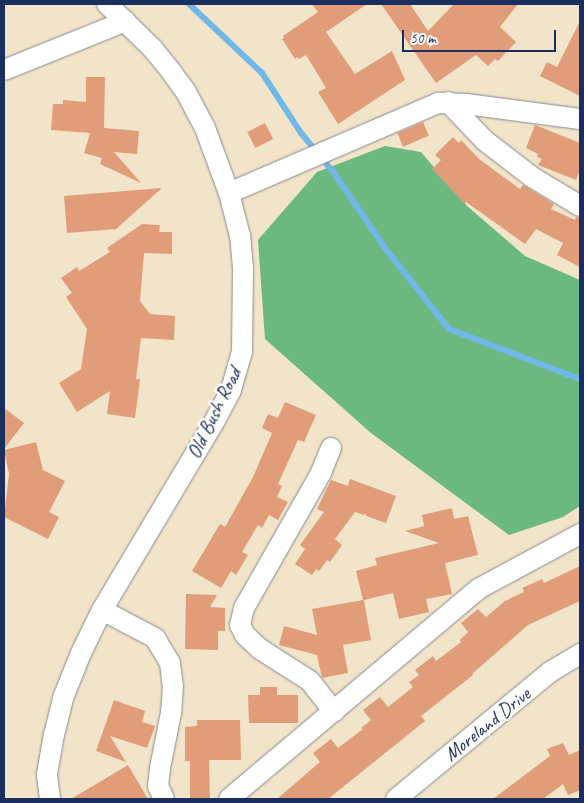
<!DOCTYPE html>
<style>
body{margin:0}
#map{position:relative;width:584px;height:803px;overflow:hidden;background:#f2e4c8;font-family:Caveat,sans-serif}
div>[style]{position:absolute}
.forest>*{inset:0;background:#6bb881}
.stream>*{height:6px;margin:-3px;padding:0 3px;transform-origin:3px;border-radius:3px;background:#71b8e8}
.building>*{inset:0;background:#e19c79;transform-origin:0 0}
.roads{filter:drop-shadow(0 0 1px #868a93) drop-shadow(0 0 1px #868a93)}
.minor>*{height:20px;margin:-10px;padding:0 10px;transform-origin:10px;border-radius:10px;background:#fff}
span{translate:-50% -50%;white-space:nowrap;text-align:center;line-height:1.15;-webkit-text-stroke:5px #fdfcf7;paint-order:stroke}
.street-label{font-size:20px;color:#1b2f5e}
.frame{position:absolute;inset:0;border:5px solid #1b2f5e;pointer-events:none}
.scale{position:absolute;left:402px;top:30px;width:154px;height:22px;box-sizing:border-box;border:2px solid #1b2f5e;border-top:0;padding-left:6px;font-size:15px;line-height:18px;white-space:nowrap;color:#1b2f5e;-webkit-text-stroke:4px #fdfcf7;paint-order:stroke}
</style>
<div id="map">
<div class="forest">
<div style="clip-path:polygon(385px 146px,421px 152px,467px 206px,525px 256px,580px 280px,580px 506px,563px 517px,509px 535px,371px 433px,265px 339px,258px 240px,317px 172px)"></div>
</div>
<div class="stream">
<div style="left:189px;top:4px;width:100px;rotate:43.4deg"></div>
<div style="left:262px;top:73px;width:72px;rotate:57deg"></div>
<div style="left:301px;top:133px;width:52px;rotate:50.5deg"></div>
<div style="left:334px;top:173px;width:91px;rotate:55.8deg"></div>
<div style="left:385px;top:248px;width:103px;rotate:51.7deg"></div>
<div style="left:449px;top:329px;width:140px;rotate:20.9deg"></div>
</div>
<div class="building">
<div style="clip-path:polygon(312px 4px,367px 4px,326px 32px,355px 74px,392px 51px,405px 80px,338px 124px,318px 92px,326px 88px,306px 55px,299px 59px,297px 57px,295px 59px,282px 39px,284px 38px,283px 36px,318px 12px)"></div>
<div style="clip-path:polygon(381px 4px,410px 4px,428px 31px,454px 4px,518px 4px,500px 27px,516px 42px,498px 61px,495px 59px,488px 66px,476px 55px,436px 83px)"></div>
<div style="clip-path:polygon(580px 21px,580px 96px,540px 76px,547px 62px,557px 67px)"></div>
<div style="clip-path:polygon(86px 77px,105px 77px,104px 128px,139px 131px,137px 154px,114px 152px,141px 183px,100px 164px,102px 158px,84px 153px,90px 133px,51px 130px,53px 104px,63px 104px,63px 100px,86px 102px)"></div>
<div style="left:423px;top:122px;width:15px;height:28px;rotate:67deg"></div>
<div style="left:265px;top:123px;width:18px;height:20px;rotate:63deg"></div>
<div style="clip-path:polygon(535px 125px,580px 143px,580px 170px,576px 180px,538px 165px,542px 159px,537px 157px,538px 154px,526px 148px)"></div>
<div style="clip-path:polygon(453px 137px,459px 143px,461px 140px,479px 159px,520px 189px,523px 185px,554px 204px,551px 209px,575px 220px,576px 217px,580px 218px,580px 267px,557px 255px,563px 243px,536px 229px,525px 244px,466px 202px,465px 204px,432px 169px,441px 160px,435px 155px)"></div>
<div style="clip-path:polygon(162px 188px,116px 229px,67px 233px,64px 196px)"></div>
<div style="clip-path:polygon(142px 224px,160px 225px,159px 232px,172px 232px,172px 254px,144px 253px,140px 301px,150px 314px,175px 316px,174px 340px,141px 338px,136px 379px,140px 379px,135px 418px,107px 414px,110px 391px,77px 412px,59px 383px,81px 369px,87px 329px,66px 297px,72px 293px,61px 278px,77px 267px,79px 271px,110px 252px,107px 248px)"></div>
<div style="clip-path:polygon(285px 402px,316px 415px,304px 442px,298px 440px,278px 484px,282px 486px,277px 497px,288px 502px,278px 520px,269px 515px,262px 528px,258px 525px,242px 552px,248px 555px,236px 575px,231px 571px,221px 588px,192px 571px,220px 524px,225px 527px,253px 477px,272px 433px,262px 428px,268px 414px,278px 418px)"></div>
<div style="clip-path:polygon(4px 408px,24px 423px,4px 449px)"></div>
<div style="clip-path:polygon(36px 442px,43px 470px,65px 481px,49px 512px,59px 517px,48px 539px,4px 517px,9px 474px,4px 450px)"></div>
<div style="clip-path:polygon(350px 479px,396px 496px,386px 523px,366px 516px,365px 513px,364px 515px,355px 512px,335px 539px,342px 545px,330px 562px,327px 560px,319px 571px,316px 569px,312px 575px,295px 564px,305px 549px,300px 545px,324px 512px,317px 509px,331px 480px,348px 486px)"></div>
<div style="clip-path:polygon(452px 508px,454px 519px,468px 516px,478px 555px,445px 563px,452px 594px,426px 599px,429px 612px,399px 619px,393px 593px,364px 600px,371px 640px,343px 645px,348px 673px,322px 678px,317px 655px,279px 645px,284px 626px,317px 635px,312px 609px,363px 600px,356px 571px,377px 565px,375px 558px,439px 543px,405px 531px,424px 526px,422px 515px)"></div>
<div style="clip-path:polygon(580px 566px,580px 601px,528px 625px,472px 674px,473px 675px,421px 716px,425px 721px,328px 799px,277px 799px,320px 762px,313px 753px,331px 739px,338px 748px,363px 729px,361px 728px,371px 720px,363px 710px,380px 697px,388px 707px,413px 687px,409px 682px,419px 675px,415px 670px,433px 656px,436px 661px,461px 642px,460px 640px,468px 632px,461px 623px,478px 609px,486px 617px,505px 601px,524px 592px,522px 588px,542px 579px,544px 583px)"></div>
<div style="clip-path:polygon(186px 594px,217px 595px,210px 607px,225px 608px,225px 631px,218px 631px,218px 650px,185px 649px)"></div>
<div style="clip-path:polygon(260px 687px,277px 687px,277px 695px,298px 695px,298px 723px,249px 723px,248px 695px,260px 695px)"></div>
<div style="clip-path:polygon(114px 700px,145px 711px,142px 722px,155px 726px,147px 748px,110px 736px,126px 762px,96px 751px)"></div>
<div style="clip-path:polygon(197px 720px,240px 720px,241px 760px,209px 760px,210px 799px,190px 799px,190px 761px,185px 761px,185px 727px,197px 726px)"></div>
<div style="clip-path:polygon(563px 743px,569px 755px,580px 750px,580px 790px,568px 795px,563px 784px,543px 799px,493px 799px,550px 756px,547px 749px)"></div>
<div style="clip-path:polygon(128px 765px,148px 799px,71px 799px)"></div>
</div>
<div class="roads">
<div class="minor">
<div style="left:4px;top:70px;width:131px;rotate:-21.9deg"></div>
<div style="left:448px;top:102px;width:52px;rotate:46.5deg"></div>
<div style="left:484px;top:140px;width:61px;rotate:37.6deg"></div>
<div style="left:532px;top:177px;width:56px;rotate:31.1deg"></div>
<div style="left:229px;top:193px;width:228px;rotate:-23.3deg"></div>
<div style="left:438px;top:103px;width:28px;rotate:2deg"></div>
<div style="left:466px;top:104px;width:115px;rotate:7.5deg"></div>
<div style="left:331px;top:448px;width:27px;rotate:112deg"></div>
<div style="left:321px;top:473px;width:155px;rotate:119.7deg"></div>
<div style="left:244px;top:608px;width:17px;rotate:103deg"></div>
<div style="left:240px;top:625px;width:11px;rotate:63deg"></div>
<div style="left:245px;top:635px;width:21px;rotate:43deg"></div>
<div style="left:260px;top:649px;width:59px;rotate:32.6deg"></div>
<div style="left:310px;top:681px;width:39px;rotate:52deg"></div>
<div style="left:102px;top:610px;width:60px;rotate:27.8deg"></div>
<div style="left:155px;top:638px;width:29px;rotate:59deg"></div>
<div style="left:170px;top:663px;width:23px;rotate:83deg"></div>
<div style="left:173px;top:686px;width:27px;rotate:94deg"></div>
<div style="left:171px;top:713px;width:56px;rotate:101.3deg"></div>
<div style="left:160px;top:768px;width:18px;rotate:96deg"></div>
<div style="left:158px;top:786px;width:14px;rotate:65deg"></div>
<div style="left:50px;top:799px;width:25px;rotate:-97deg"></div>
<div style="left:47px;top:774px;width:40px;rotate:-80deg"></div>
<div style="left:54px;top:735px;width:38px;rotate:-76deg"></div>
<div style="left:63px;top:698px;width:48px;rotate:-68.2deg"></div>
<div style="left:81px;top:653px;width:48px;rotate:-64deg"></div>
<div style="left:102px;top:610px;width:217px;rotate:-59.2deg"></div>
<div style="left:213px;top:424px;width:38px;rotate:-62deg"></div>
<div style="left:231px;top:390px;width:40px;rotate:-74deg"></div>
<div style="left:242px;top:352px;width:84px;rotate:-89.3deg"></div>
<div style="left:243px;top:268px;width:32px;rotate:-95deg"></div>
<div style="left:240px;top:236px;width:44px;rotate:-104.3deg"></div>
<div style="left:229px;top:193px;width:69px;rotate:-110.3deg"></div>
<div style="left:205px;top:128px;width:41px;rotate:-117.8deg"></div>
<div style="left:186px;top:92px;width:27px;rotate:-126deg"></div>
<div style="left:170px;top:70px;width:28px;rotate:-129deg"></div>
<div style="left:152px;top:48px;width:63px;rotate:-135.6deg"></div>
<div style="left:229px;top:799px;width:326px;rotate:-40.1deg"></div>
<div style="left:478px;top:589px;width:116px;rotate:-28.3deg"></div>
<div style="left:396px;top:799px;width:200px;rotate:-39.5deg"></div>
<div style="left:550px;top:672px;width:35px;rotate:-31deg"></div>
</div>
</div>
<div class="street-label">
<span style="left:214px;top:413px;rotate:-64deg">Old Bush Road</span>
<span style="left:487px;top:724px;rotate:-39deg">Moreland Drive</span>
</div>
<div class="frame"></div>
<div class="scale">50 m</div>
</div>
